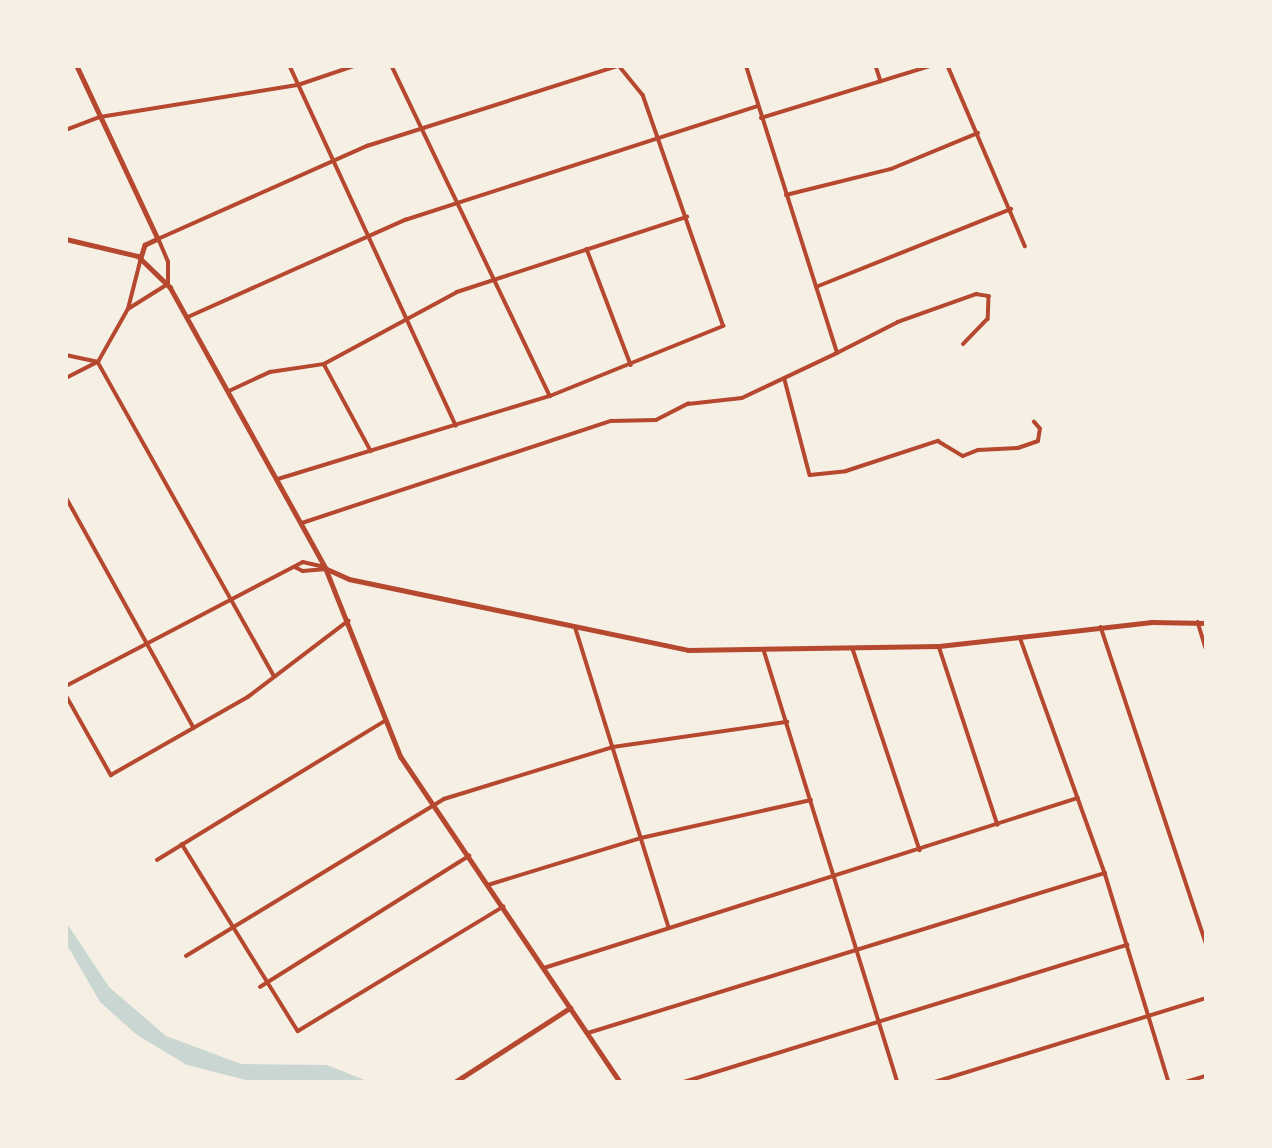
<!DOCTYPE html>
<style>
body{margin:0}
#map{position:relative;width:1272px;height:1148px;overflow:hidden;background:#f6efe4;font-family:Quicksand,sans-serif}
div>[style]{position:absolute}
.water>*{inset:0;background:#c9d6d2}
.minor>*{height:3.5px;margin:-1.75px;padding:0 1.75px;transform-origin:1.75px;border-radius:1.75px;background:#b5482f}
.tertiary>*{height:4.5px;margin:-2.25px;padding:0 2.25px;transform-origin:2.25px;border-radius:2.25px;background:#b5482f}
.secondary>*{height:4.5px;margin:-2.25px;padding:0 2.25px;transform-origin:2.25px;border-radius:2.25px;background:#b5482f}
span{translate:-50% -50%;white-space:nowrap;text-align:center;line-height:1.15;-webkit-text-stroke:7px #f6efe4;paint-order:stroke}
.frame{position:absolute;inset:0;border:68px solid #f6efe4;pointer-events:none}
</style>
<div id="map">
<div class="water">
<div style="clip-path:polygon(66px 922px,109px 987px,166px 1036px,241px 1064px,327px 1065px,367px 1081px,250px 1081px,187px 1065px,137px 1035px,100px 1002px,67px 945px)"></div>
</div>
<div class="minor">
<div style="left:290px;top:66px;width:396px;rotate:65.2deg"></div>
<div style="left:392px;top:66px;width:366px;rotate:64.4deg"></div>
<div style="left:876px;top:66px;width:16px;rotate:72deg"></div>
<div style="left:948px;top:66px;width:196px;rotate:66.8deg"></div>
<div style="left:761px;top:118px;width:177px;rotate:-17.1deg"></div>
<div style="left:66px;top:130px;width:36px;rotate:-21deg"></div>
<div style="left:100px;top:117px;width:201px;rotate:-9.2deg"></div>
<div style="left:298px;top:85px;width:59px;rotate:-18.7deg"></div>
<div style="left:786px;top:195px;width:108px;rotate:-13.9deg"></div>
<div style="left:891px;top:169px;width:94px;rotate:-22.5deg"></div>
<div style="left:587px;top:249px;width:124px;rotate:69.2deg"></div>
<div style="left:816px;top:287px;width:210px;rotate:-21.8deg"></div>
<div style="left:128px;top:309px;width:47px;rotate:-32deg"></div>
<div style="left:168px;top:284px;width:22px;rotate:-90deg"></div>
<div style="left:168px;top:262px;width:25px;rotate:-113deg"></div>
<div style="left:158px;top:239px;width:229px;rotate:-24deg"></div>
<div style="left:367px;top:146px;width:263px;rotate:-17.7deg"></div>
<div style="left:188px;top:317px;width:238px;rotate:-24.1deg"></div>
<div style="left:405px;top:220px;width:370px;rotate:-17.9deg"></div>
<div style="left:837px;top:353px;width:68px;rotate:-26.9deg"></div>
<div style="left:898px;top:322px;width:83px;rotate:-19.7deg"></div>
<div style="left:976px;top:294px;width:13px;rotate:9deg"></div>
<div style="left:989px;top:296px;width:23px;rotate:92deg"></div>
<div style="left:988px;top:319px;width:35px;rotate:134deg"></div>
<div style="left:66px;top:355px;width:33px;rotate:12deg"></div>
<div style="left:98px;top:362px;width:360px;rotate:60.7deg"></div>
<div style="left:324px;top:364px;width:99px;rotate:61.6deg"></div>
<div style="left:66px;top:378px;width:36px;rotate:-27deg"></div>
<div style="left:98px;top:362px;width:61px;rotate:-60.5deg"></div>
<div style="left:128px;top:309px;width:53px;rotate:-75.7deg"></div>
<div style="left:785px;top:380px;width:98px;rotate:75.3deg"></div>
<div style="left:810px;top:475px;width:36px;rotate:-6deg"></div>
<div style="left:846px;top:471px;width:97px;rotate:-18.1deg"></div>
<div style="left:938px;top:441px;width:29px;rotate:31deg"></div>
<div style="left:963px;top:456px;width:16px;rotate:-22deg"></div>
<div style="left:978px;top:450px;width:40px;rotate:-2.9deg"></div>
<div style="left:1018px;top:448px;width:21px;rotate:-19deg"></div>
<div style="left:1038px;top:441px;width:12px;rotate:-81deg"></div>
<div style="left:1040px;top:429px;width:9px;rotate:-131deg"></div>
<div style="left:229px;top:391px;width:45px;rotate:-24.9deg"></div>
<div style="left:270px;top:372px;width:55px;rotate:-8.4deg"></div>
<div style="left:324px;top:364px;width:151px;rotate:-28.4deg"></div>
<div style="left:457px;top:292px;width:242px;rotate:-18.1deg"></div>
<div style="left:278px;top:479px;width:284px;rotate:-17deg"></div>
<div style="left:550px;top:396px;width:187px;rotate:-22deg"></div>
<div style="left:723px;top:326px;width:244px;rotate:-109.2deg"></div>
<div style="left:643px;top:96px;width:38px;rotate:-129deg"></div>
<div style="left:66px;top:497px;width:264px;rotate:61deg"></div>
<div style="left:302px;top:523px;width:325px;rotate:-18.3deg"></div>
<div style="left:611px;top:421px;width:45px;rotate:-1.3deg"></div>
<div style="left:656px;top:420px;width:36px;rotate:-27deg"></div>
<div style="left:688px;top:404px;width:54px;rotate:-6.3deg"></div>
<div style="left:742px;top:398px;width:105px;rotate:-25.3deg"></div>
<div style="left:837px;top:353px;width:301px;rotate:-107.6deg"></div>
<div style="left:295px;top:567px;width:9px;rotate:27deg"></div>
<div style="left:303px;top:571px;width:23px;rotate:-5deg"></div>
<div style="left:1198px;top:622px;width:27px;rotate:73deg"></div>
<div style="left:1101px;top:627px;width:332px;rotate:71.6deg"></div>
<div style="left:576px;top:629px;width:313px;rotate:72.7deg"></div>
<div style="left:1020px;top:637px;width:251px;rotate:70.2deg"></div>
<div style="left:1105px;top:873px;width:219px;rotate:73deg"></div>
<div style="left:939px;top:646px;width:188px;rotate:71.8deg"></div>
<div style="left:853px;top:649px;width:212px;rotate:71.6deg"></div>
<div style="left:764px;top:650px;width:452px;rotate:72.8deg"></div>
<div style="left:66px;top:686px;width:267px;rotate:-27.6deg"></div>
<div style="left:303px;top:562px;width:23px;rotate:13deg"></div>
<div style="left:66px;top:695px;width:92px;rotate:60.6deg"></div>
<div style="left:111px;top:775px;width:158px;rotate:-29.7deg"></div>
<div style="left:248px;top:697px;width:126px;rotate:-37.2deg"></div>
<div style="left:182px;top:844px;width:220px;rotate:58.2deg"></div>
<div style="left:298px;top:1031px;width:240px;rotate:-31.2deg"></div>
<div style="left:157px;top:860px;width:267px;rotate:-31.4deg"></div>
<div style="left:488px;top:885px;width:160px;rotate:-17.1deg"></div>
<div style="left:641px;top:838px;width:174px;rotate:-12.6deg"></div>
<div style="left:186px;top:956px;width:302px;rotate:-31.3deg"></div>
<div style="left:444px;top:799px;width:177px;rotate:-17.1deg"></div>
<div style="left:613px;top:747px;width:176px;rotate:-8.2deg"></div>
<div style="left:544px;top:968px;width:560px;rotate:-17.66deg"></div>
<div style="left:260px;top:987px;width:247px;rotate:-32.1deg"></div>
<div style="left:588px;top:1033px;width:541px;rotate:-17.2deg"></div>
<div style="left:684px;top:1082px;width:464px;rotate:-17.2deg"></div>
<div style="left:935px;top:1082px;width:284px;rotate:-17.2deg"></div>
<div style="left:1186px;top:1082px;width:21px;rotate:-17deg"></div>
</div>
<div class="tertiary">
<div style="left:455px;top:1082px;width:137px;rotate:-32.8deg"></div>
</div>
<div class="secondary">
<div style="left:77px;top:66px;width:191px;rotate:64.9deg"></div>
<div style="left:158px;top:239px;width:14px;rotate:155deg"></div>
<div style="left:145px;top:245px;width:14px;rotate:107deg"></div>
<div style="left:66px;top:239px;width:74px;rotate:13.3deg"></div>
<div style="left:138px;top:256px;width:45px;rotate:44.1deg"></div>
<div style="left:170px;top:287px;width:322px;rotate:61deg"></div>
<div style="left:326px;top:569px;width:202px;rotate:68.3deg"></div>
<div style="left:401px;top:757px;width:392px;rotate:56deg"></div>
<div style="left:327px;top:569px;width:24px;rotate:24deg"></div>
<div style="left:349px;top:579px;width:346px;rotate:11.8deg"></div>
<div style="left:688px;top:650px;width:251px;rotate:-0.9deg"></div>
<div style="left:939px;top:646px;width:214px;rotate:-6.4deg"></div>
<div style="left:1152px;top:622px;width:54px;rotate:1.1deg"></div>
</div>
<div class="frame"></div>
</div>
